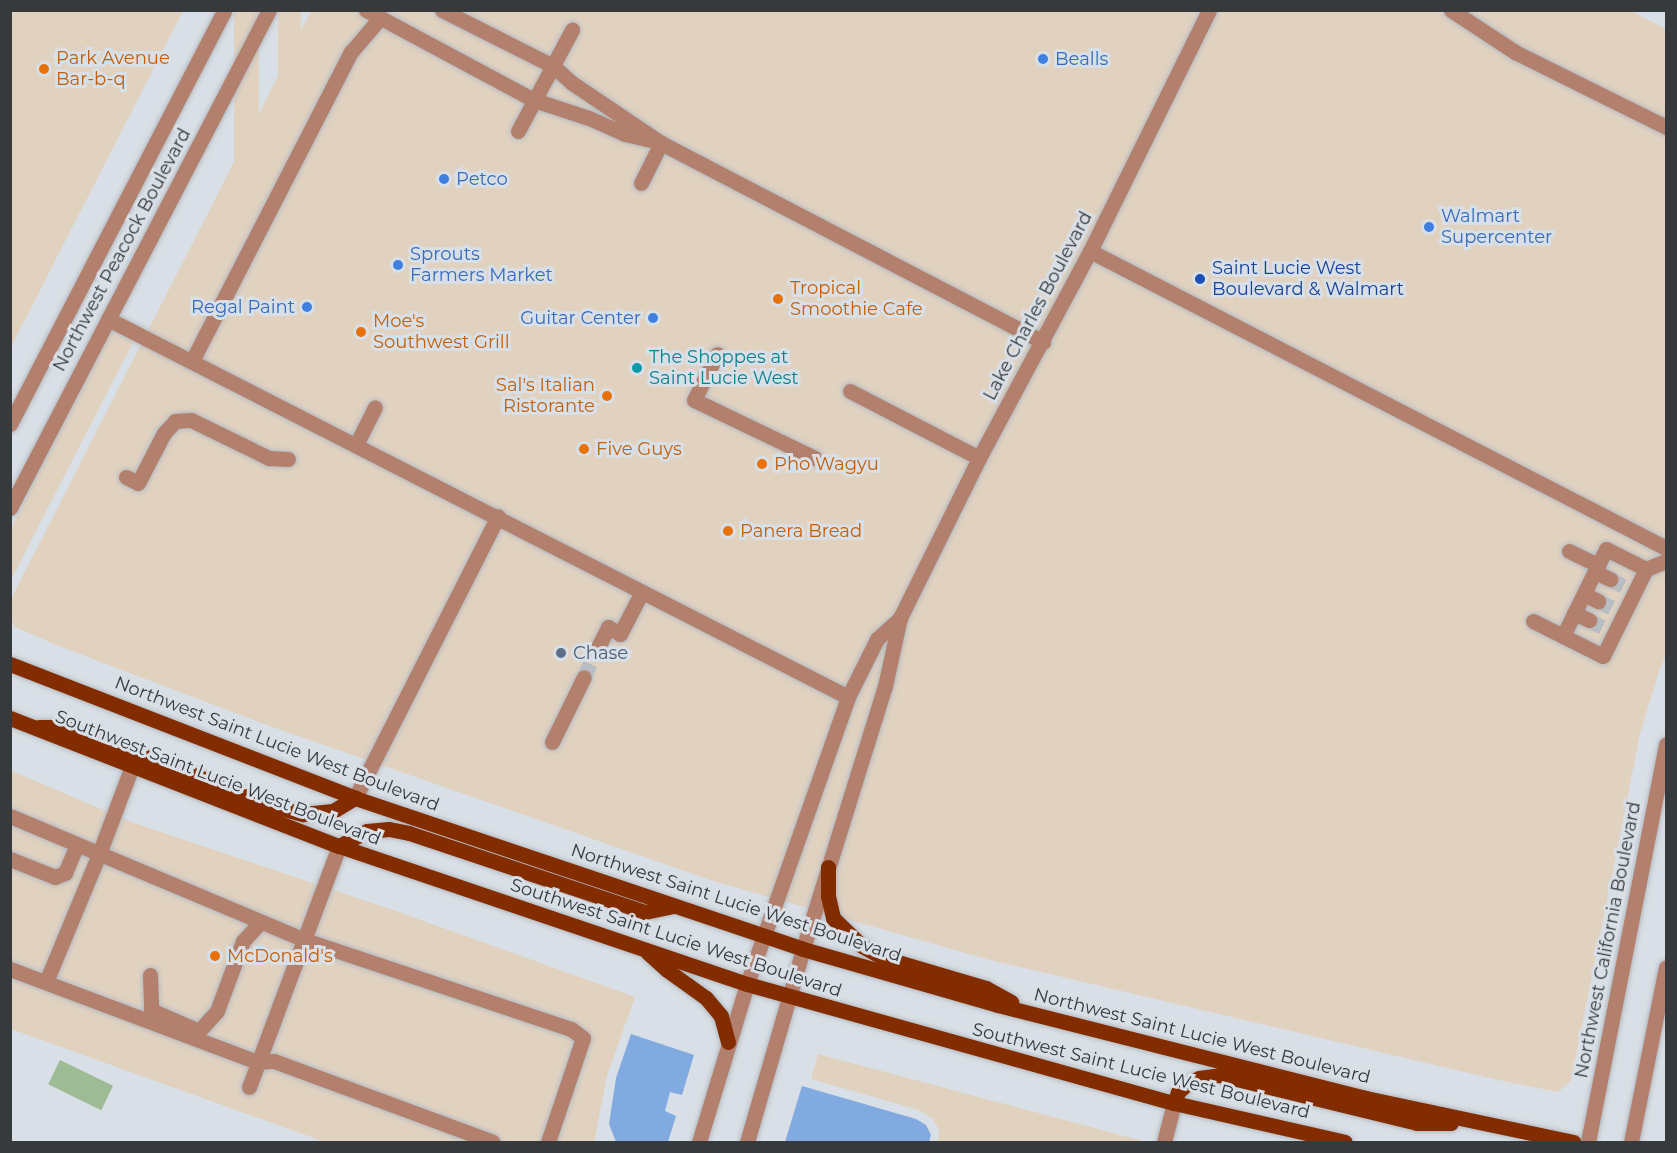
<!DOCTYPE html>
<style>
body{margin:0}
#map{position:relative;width:1677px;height:1153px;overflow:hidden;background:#d9dfe6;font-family:Montserrat,sans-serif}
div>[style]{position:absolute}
.commercial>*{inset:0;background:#e1d2c0;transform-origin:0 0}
.green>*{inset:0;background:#9dbc95;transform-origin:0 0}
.water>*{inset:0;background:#81aae1}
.minor-tunnel>*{height:15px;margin-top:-7.5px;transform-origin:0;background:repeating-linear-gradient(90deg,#b9bec4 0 15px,transparent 0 23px)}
.roads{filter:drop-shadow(0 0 2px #b5bbc1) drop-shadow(0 0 2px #b5bbc1)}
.minor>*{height:15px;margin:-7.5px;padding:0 7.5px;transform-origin:7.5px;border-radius:7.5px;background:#b2806d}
.major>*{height:15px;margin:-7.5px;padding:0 7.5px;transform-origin:7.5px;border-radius:7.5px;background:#832c00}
.dots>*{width:16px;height:16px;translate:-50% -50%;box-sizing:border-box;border:3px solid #d9dfe6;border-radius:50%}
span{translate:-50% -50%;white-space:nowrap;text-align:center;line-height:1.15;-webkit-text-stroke:6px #d9dfe6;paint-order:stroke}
.food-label{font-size:18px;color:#c56008}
.left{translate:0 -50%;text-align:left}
.right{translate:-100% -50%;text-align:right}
.shop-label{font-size:18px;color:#366cbe}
.street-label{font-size:18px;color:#373a3c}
.transit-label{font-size:18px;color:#164399}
.culture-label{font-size:18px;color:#0d838f}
.service-label{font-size:18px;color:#4e5e75}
.frame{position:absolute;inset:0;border:12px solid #373a3c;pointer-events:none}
</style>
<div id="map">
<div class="commercial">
<div style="clip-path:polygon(11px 10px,183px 11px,11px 347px,10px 11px)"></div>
<div style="clip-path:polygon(1630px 10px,1666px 29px,1666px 656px,1659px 671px,1640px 734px,1571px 1081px,1558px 1092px,1498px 1080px,986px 959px,713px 881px,264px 724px,56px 645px,15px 627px,11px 619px,11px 599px,311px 11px)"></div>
<div style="left:234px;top:11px;width:25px;height:485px"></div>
<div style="left:278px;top:11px;width:23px;height:341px"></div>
<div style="clip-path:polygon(112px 331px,133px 342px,11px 580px,11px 528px)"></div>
<div style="clip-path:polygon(10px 770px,134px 823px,393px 910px,635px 997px,607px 1076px,594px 1142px,325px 1142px,11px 1029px)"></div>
<div style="clip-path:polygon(818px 1054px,1147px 1142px,938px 1142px,939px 1130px,933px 1119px,919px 1110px,811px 1079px)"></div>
</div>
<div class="green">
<div style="left:60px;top:1060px;width:59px;height:27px;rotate:26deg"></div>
</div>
<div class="water">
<div style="clip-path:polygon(631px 1034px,694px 1055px,682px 1095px,670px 1092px,665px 1111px,676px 1116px,668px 1142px,616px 1142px,609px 1124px,616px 1078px)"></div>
<div style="clip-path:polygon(802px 1086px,916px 1119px,926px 1125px,931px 1135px,929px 1142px,785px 1142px)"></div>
</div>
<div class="minor-tunnel">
<div style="left:1610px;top:579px;width:18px;rotate:27deg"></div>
<div style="left:1598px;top:601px;width:19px;rotate:25deg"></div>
<div style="left:1589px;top:620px;width:18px;rotate:27deg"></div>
<div style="left:584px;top:677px;width:29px;rotate:-65deg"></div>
</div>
<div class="roads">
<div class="minor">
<div style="left:366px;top:10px;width:191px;rotate:28.2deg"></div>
<div style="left:534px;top:100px;width:58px;rotate:18.1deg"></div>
<div style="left:589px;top:118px;width:39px;rotate:24deg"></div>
<div style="left:625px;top:134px;width:26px;rotate:13deg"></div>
<div style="left:442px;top:10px;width:124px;rotate:26.8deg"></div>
<div style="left:553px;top:66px;width:25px;rotate:42deg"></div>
<div style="left:572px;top:83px;width:107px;rotate:34deg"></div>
<div style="left:661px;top:143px;width:431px;rotate:27.5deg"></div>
<div style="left:1451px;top:10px;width:77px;rotate:33.3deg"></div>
<div style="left:1515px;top:52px;width:169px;rotate:26.4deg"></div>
<div style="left:518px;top:131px;width:115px;rotate:-61.9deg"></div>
<div style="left:641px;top:183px;width:45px;rotate:-63.4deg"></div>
<div style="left:1090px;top:251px;width:648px;rotate:27.28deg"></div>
<div style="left:108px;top:319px;width:831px;rotate:27.06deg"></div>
<div style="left:717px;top:354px;width:51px;rotate:116.6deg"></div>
<div style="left:694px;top:400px;width:134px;rotate:25.6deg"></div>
<div style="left:192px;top:361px;width:348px;rotate:-62.8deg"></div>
<div style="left:351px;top:52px;width:45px;rotate:-49.5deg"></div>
<div style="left:380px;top:18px;width:4px;rotate:-153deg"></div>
<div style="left:850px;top:391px;width:145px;rotate:27.4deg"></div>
<div style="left:10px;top:424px;width:466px;rotate:-62.6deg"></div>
<div style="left:356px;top:445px;width:42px;rotate:-63.4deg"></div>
<div style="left:126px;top:477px;width:13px;rotate:27deg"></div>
<div style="left:138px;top:483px;width:56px;rotate:-62.5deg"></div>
<div style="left:164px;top:433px;width:16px;rotate:-47deg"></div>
<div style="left:175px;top:421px;width:16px;rotate:-4deg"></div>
<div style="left:191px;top:420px;width:87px;rotate:26deg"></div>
<div style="left:269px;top:458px;width:19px;rotate:3deg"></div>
<div style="left:10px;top:508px;width:561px;rotate:-62.52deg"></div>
<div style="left:1569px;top:551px;width:32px;rotate:26deg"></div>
<div style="left:1598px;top:565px;width:18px;rotate:-63deg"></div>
<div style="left:1606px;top:549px;width:45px;rotate:26.6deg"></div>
<div style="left:1595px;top:572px;width:17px;rotate:25deg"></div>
<div style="left:1584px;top:594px;width:16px;rotate:27deg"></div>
<div style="left:1574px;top:613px;width:17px;rotate:25deg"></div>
<div style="left:1533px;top:621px;width:78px;rotate:26.6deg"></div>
<div style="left:1603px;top:656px;width:97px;rotate:-63.7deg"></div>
<div style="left:1646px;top:569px;width:22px;rotate:-22deg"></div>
<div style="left:1563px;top:636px;width:79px;rotate:-63.8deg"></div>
<div style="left:596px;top:651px;width:27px;rotate:-63deg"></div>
<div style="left:608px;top:627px;width:14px;rotate:30deg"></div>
<div style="left:620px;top:634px;width:47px;rotate:-62.4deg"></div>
<div style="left:552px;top:742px;width:72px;rotate:-63.8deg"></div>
<div style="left:355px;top:798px;width:316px;rotate:-63.1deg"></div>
<div style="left:10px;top:816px;width:317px;rotate:22.8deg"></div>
<div style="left:302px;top:939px;width:284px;rotate:18.5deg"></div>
<div style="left:571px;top:1029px;width:15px;rotate:37deg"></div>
<div style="left:583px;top:1038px;width:110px;rotate:108.6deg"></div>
<div style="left:10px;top:859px;width:48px;rotate:21.8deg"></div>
<div style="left:55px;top:877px;width:11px;rotate:-22deg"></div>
<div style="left:65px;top:873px;width:30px;rotate:-67deg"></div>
<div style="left:10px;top:969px;width:265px;rotate:20.6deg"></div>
<div style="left:258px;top:1062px;width:16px;rotate:-4deg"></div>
<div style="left:274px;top:1061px;width:233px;rotate:20.3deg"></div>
<div style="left:150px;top:975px;width:35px;rotate:88deg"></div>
<div style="left:151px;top:1010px;width:52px;rotate:23.6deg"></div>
<div style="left:199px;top:1031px;width:27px;rotate:-48deg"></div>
<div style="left:217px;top:1011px;width:75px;rotate:-69.6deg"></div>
<div style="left:243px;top:941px;width:25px;rotate:-47deg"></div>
<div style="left:46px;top:982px;width:139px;rotate:-67.5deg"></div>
<div style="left:99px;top:854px;width:94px;rotate:-69.4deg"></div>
<div style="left:249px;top:1087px;width:257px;rotate:-69.5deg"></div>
<div style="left:699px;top:1142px;width:165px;rotate:-73.1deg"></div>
<div style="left:747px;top:984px;width:304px;rotate:-70.6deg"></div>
<div style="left:848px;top:697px;width:65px;rotate:-63.4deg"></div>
<div style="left:877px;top:639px;width:31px;rotate:-42deg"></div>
<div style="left:747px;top:1142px;width:201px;rotate:-73.8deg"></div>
<div style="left:803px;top:949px;width:275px;rotate:-72.7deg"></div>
<div style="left:885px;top:686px;width:70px;rotate:-77.6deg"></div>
<div style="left:900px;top:618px;width:178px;rotate:-63.7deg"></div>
<div style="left:979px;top:458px;width:235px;rotate:-61.8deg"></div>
<div style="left:1090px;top:251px;width:269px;rotate:-63.7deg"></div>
<div style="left:1164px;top:1142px;width:40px;rotate:-75.6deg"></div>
<div style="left:1588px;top:1142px;width:405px;rotate:-78.9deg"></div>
<div style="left:1631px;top:1142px;width:178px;rotate:-78.7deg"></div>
</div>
<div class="major">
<div style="left:10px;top:664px;width:370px;rotate:21.2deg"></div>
<div style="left:355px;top:798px;width:473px;rotate:18.6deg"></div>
<div style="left:803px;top:949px;width:203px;rotate:16deg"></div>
<div style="left:998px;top:1005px;width:379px;rotate:14.2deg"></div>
<div style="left:1365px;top:1098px;width:213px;rotate:11.9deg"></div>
<div style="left:10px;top:718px;width:353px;rotate:21.3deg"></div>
<div style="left:339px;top:846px;width:431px;rotate:18.7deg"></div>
<div style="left:747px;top:984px;width:443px;rotate:15.6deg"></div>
<div style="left:1174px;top:1103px;width:175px;rotate:12.8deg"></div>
<div style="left:39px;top:727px;width:28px"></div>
<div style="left:67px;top:727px;width:228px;rotate:20.8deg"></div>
<div style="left:280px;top:808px;width:24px;rotate:15deg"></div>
<div style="left:303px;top:814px;width:30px;rotate:-6deg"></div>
<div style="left:333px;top:811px;width:26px;rotate:-31deg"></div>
<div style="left:339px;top:846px;width:32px;rotate:-28deg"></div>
<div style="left:367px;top:831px;width:22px;rotate:-5deg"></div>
<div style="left:389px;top:829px;width:20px;rotate:11deg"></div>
<div style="left:409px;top:833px;width:249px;rotate:18.5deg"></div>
<div style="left:645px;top:912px;width:29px;rotate:-12deg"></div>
<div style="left:828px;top:867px;width:29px;rotate:90deg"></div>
<div style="left:828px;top:896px;width:23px;rotate:77deg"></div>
<div style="left:833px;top:918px;width:40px;rotate:44deg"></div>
<div style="left:862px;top:946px;width:25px;rotate:29deg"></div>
<div style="left:884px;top:958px;width:106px;rotate:16.4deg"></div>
<div style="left:986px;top:988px;width:29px;rotate:29deg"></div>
<div style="left:648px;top:953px;width:25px;rotate:42deg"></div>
<div style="left:667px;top:970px;width:48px;rotate:35.7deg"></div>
<div style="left:706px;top:998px;width:23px;rotate:50deg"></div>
<div style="left:721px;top:1016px;width:27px;rotate:75deg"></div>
<div style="left:1174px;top:1103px;width:12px;rotate:-70deg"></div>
<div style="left:1178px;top:1092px;width:13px;rotate:-42deg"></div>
<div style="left:1188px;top:1083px;width:12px;rotate:-24deg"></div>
<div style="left:1199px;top:1078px;width:21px;rotate:-8deg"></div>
<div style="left:1220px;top:1075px;width:203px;rotate:13.7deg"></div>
<div style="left:1417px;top:1123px;width:34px"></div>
</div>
</div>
<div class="dots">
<div style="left:1043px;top:59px;background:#3f7fe0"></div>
<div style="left:44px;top:69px;background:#e8710a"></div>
<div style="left:444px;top:179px;background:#3f7fe0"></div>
<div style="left:1429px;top:227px;background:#3f7fe0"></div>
<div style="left:398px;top:265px;background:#3f7fe0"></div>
<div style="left:1200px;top:279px;background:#1a4fb4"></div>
<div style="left:778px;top:299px;background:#e8710a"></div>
<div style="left:307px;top:307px;background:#3f7fe0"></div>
<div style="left:653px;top:318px;background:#3f7fe0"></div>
<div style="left:361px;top:332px;background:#e8710a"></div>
<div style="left:637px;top:368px;background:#0f9aa8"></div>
<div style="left:607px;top:396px;background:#e8710a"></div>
<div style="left:584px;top:449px;background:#e8710a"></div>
<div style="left:762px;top:464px;background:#e8710a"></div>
<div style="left:728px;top:531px;background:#e8710a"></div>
<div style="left:561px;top:653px;background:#5c6f8a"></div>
<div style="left:215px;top:956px;background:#e8710a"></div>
</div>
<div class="food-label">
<span class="left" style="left:56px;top:69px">Park Avenue<br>Bar-b-q</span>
<span class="left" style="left:790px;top:299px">Tropical<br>Smoothie Cafe</span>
<span class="left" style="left:373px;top:332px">Moe's<br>Southwest Grill</span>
<span class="right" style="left:595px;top:396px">Sal's Italian<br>Ristorante</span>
<span class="left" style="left:596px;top:449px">Five Guys</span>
<span class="left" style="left:774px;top:464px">Pho Wagyu</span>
<span class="left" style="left:740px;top:531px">Panera Bread</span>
<span class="left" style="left:227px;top:956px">McDonald's</span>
</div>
<div class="shop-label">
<span class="left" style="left:1055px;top:59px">Bealls</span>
<span class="left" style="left:456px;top:179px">Petco</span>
<span class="left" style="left:1441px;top:227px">Walmart<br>Supercenter</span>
<span class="left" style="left:410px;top:265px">Sprouts<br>Farmers Market</span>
<span class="right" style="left:295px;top:307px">Regal Paint</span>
<span class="right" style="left:641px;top:318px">Guitar Center</span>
</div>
<div class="street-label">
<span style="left:122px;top:250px;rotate:-62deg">Northwest Peacock Boulevard</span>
<span style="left:1038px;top:306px;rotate:-62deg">Lake Charles Boulevard</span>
<span style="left:277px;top:744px;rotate:21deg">Northwest Saint Lucie West Boulevard</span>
<span style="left:218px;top:778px;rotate:21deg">Southwest Saint Lucie West Boulevard</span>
<span style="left:736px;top:903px;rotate:18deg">Northwest Saint Lucie West Boulevard</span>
<span style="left:676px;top:938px;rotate:18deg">Southwest Saint Lucie West Boulevard</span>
<span style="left:1608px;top:940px;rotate:-79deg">Northwest California Boulevard</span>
<span style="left:1202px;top:1036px;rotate:14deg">Northwest Saint Lucie West Boulevard</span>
<span style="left:1141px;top:1071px;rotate:14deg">Southwest Saint Lucie West Boulevard</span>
</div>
<div class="transit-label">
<span class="left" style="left:1212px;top:279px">Saint Lucie West<br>Boulevard &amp; Walmart</span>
</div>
<div class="culture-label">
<span class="left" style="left:649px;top:368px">The Shoppes at<br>Saint Lucie West</span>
</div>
<div class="service-label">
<span class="left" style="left:573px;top:653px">Chase</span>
</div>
<div class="frame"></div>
</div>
